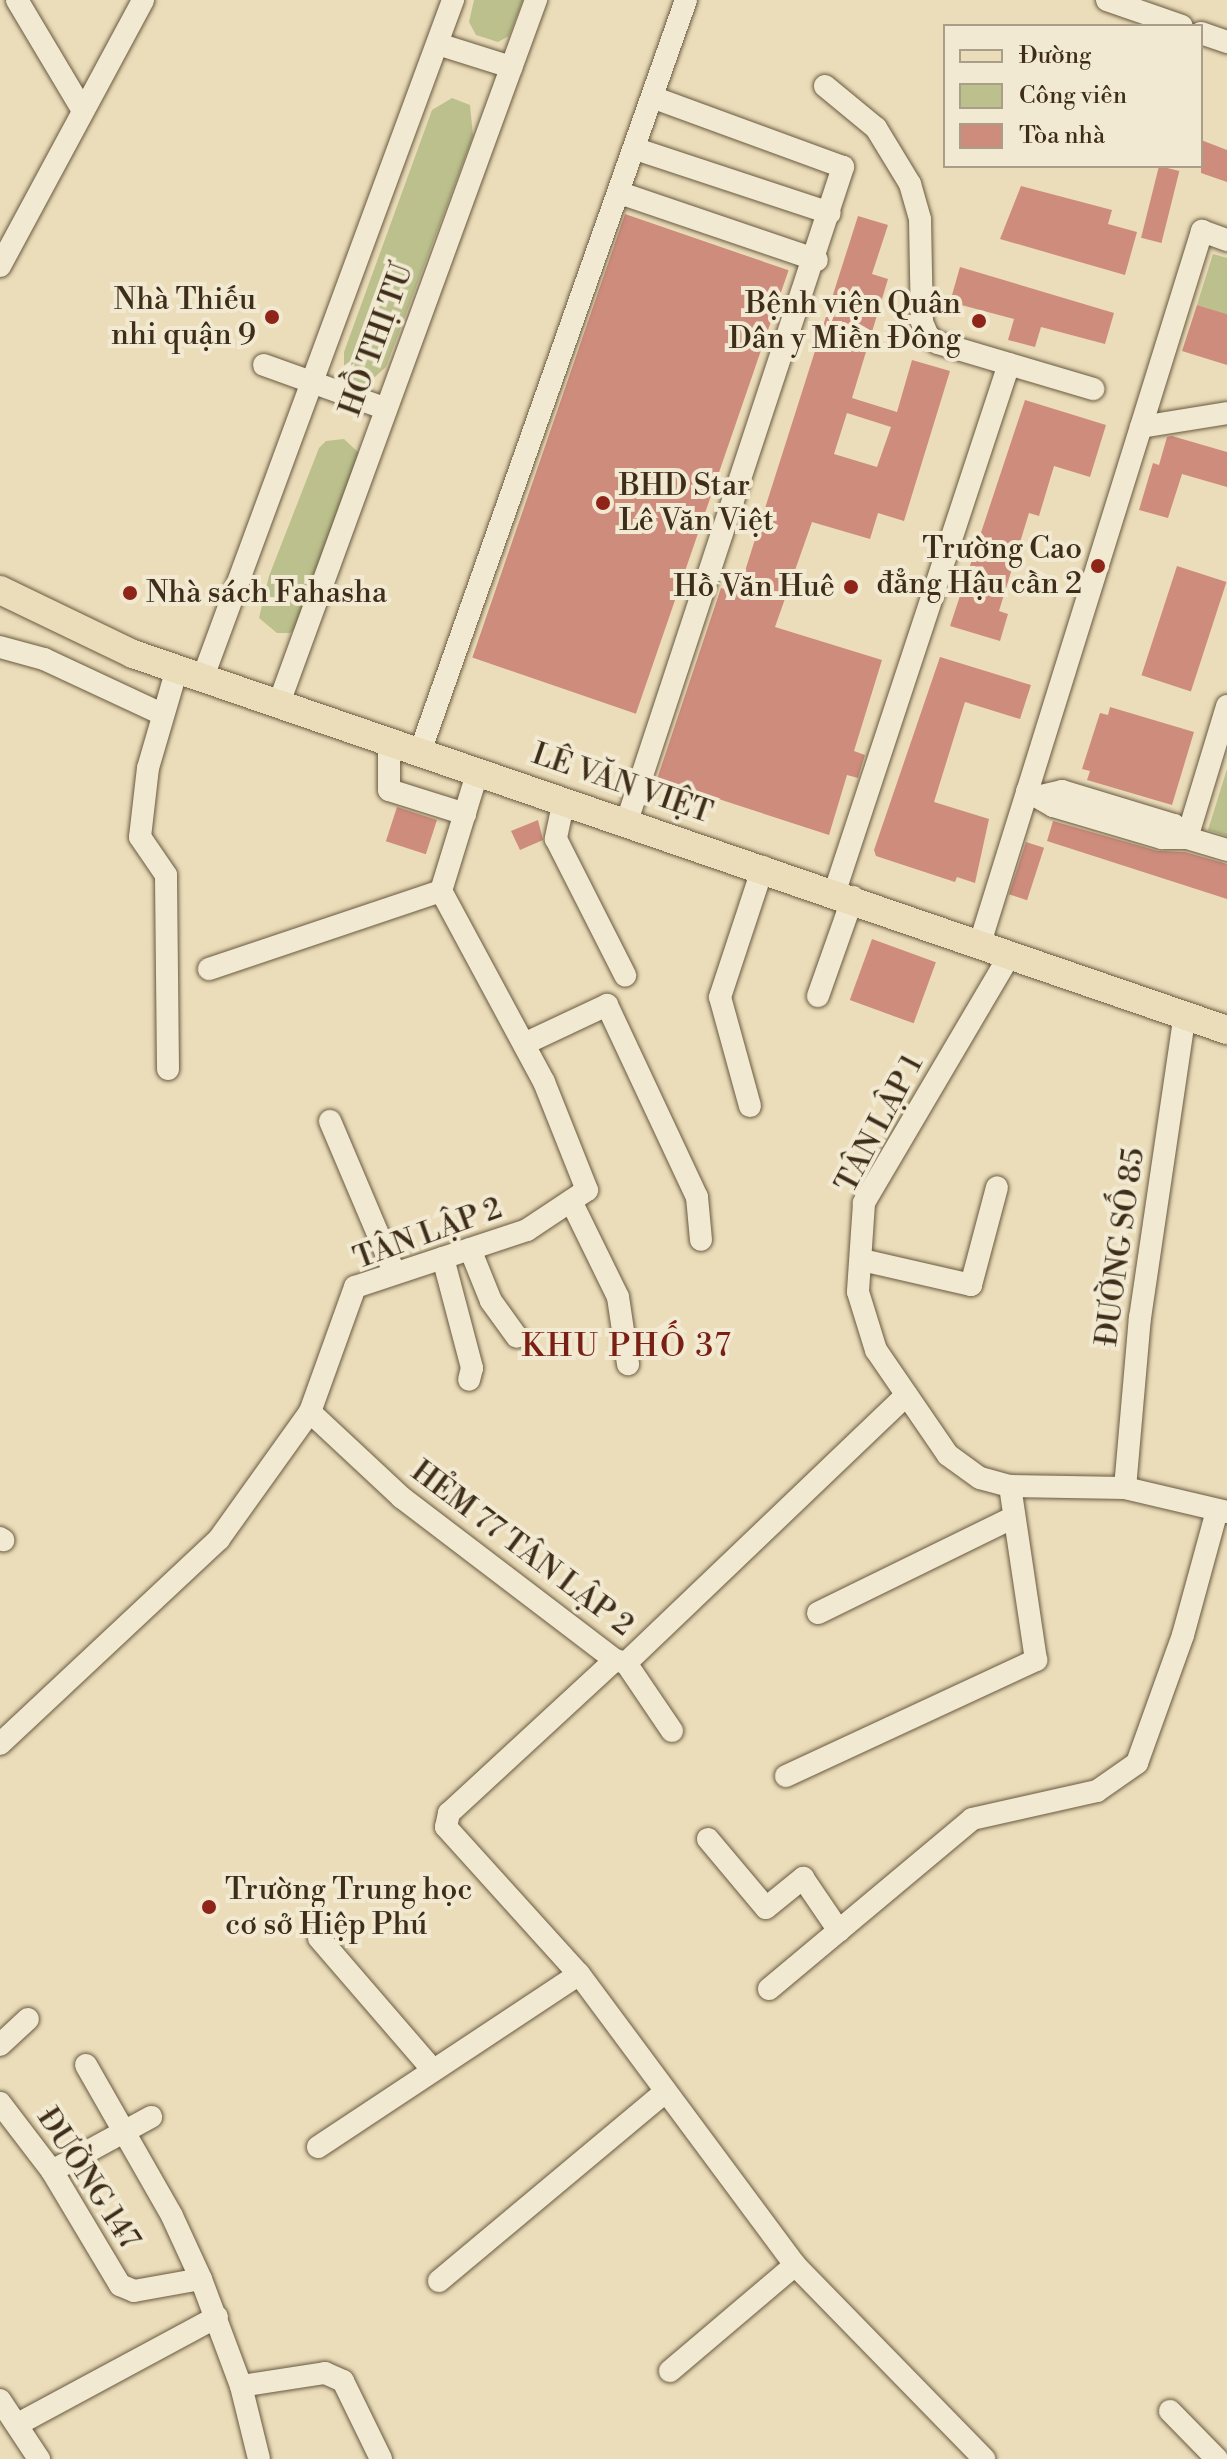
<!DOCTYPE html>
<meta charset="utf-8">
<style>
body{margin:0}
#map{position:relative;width:1227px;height:2459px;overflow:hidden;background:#ebddb9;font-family:"Libre Bodoni",serif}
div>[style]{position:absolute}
.green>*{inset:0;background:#bbc08c}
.building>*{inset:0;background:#ce8c7d;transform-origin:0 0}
.roads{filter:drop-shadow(0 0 2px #695a41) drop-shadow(0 0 2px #695a41)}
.minor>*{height:22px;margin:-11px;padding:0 11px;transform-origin:11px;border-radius:11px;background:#f2e9d2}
.major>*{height:28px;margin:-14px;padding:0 14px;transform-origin:14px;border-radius:14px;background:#ebddb9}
.dots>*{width:22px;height:22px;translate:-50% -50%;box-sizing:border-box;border:4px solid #f2e9d2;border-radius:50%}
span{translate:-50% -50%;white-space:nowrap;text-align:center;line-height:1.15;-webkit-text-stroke:8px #f2e9d2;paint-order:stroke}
.poi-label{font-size:30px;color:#3e2e19}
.right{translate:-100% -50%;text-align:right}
.left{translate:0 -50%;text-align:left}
.street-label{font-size:30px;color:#3e2e19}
.neighbourhood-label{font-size:32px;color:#7a1f14;letter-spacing:2px}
.legend{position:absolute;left:943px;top:24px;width:260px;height:144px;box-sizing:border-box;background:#f2e9d2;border:2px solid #aa9e88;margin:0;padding:10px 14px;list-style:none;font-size:24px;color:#3e2e19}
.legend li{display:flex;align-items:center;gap:16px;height:40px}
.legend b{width:40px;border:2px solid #aa9e88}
</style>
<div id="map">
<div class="green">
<div style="clip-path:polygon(474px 0,523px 0,509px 36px,498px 42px,476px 35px,469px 22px)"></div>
<div style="clip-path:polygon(452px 98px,470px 105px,473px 136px,386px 367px,367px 384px,358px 384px,344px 374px,344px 352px,432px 110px)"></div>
<div style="clip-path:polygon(1213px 254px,1227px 258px,1227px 314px,1197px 305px)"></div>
<div style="clip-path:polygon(344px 439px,360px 454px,299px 625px,290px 633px,277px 633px,259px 618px,269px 576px,319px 448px,326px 441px)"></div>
<div style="clip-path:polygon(1227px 769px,1227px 836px,1208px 830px)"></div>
</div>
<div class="building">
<div style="clip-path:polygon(1201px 140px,1227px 150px,1227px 182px,1201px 173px)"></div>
<div style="left:1159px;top:166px;width:21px;height:74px;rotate:14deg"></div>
<div style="clip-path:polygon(1021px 186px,1112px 210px,1108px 224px,1137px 232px,1125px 275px,1000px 239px)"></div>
<div style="left:625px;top:214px;width:173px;height:469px;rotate:19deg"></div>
<div style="clip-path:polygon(evenodd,858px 216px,888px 225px,872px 274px,888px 279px,852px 398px,897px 412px,912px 360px,950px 371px,904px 521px,878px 513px,870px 539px,812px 522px,775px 627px,882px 660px,854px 751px,865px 755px,858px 778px,847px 775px,829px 835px,657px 779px,721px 588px,738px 593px,858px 216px,847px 413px,891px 427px,877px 467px,834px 454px,847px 413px)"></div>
<div style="clip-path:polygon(960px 267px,1114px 313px,1105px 344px,1041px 327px,1035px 347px,1008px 340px,1014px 319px,950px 302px)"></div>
<div style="clip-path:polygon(1197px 305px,1227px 314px,1227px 365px,1182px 351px)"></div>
<div style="clip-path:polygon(1025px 400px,1106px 425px,1090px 477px,1054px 466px,1039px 516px,1029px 513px,999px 611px,1008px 614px,1000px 641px,950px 626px)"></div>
<div style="clip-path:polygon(1172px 436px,1227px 452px,1227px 487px,1182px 474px,1168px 518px,1139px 510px,1153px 463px,1159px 465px,1167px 437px)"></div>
<div style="left:1177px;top:566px;width:52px;height:115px;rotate:18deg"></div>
<div style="clip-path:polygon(940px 657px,1031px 685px,1020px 719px,965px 702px,934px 802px,989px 819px,975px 883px,957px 877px,955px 882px,876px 856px,874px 850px)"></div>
<div style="clip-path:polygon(1110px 707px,1194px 732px,1172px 805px,1087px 780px,1090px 771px,1082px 769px,1100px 713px,1108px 715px)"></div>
<div style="left:397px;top:807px;width:42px;height:36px;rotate:18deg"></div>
<div style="clip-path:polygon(538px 820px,543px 840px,520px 850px,511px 831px)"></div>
<div style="clip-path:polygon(1053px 821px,1158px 851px,1185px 852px,1227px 864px,1227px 899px,1047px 841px)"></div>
<div style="left:1026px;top:842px;width:19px;height:55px;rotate:18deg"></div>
<div style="left:872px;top:939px;width:68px;height:65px;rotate:20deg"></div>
</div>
<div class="roads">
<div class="minor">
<div style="left:17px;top:0;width:127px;rotate:59.2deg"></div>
<div style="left:1107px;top:0;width:79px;rotate:19.1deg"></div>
<div style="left:1201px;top:33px;width:28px;rotate:19deg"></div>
<div style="left:438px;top:44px;width:77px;rotate:17.5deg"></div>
<div style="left:825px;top:86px;width:66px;rotate:39.5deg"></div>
<div style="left:876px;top:128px;width:66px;rotate:58.7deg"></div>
<div style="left:910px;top:184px;width:37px;rotate:74deg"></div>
<div style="left:920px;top:220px;width:102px;rotate:88.9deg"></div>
<div style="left:922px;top:322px;width:15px;rotate:67deg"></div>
<div style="left:928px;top:336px;width:12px;rotate:35deg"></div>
<div style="left:938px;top:343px;width:162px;rotate:16.5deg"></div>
<div style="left:636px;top:149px;width:204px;rotate:18.3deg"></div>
<div style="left:620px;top:193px;width:208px;rotate:18.8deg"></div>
<div style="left:0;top:266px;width:302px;rotate:-61.7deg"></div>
<div style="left:264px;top:365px;width:127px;rotate:19.7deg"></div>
<div style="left:1141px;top:427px;width:87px;rotate:-9.2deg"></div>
<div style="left:0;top:647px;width:46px;rotate:15.3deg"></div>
<div style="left:44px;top:659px;width:128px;rotate:25deg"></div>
<div style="left:203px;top:677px;width:722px;rotate:-69.73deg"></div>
<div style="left:279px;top:703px;width:749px;rotate:-69.92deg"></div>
<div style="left:389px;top:741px;width:49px;rotate:90deg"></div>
<div style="left:389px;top:790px;width:80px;rotate:17.5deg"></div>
<div style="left:420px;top:752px;width:798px;rotate:-70.52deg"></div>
<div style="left:1027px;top:791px;width:30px;rotate:30deg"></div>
<div style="left:1053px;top:806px;width:114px;rotate:16.4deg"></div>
<div style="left:1162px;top:838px;width:25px"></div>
<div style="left:1187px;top:838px;width:42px;rotate:16.7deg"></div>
<div style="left:1041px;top:796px;width:22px;rotate:-13deg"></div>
<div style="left:1062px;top:791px;width:117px;rotate:16.9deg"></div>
<div style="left:1174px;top:825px;width:18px;rotate:45deg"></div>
<div style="left:564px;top:800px;width:40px;rotate:102deg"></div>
<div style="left:556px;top:839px;width:153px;rotate:63.1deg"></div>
<div style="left:627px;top:821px;width:689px;rotate:-71.72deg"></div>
<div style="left:843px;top:167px;width:201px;rotate:-159.9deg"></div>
<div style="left:1187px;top:838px;width:138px;rotate:-73.1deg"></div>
<div style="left:835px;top:891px;width:555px;rotate:-71.73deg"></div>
<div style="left:980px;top:943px;width:746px;rotate:-72.68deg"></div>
<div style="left:1202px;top:231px;width:27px;rotate:20deg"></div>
<div style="left:1011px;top:953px;width:290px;rotate:120.5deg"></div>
<div style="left:864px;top:1203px;width:89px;rotate:93.9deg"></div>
<div style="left:858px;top:1292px;width:61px;rotate:72.8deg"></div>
<div style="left:876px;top:1350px;width:127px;rotate:55.6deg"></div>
<div style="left:948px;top:1455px;width:39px;rotate:36deg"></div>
<div style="left:980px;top:1478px;width:31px;rotate:15deg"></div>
<div style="left:1010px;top:1486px;width:115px;rotate:1deg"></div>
<div style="left:1125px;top:1488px;width:105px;rotate:13.2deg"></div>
<div style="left:209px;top:969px;width:245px;rotate:-18.6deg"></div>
<div style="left:818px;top:996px;width:105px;rotate:-70.5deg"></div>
<div style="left:524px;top:1044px;width:92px;rotate:-25.2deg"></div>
<div style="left:607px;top:1005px;width:212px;rotate:64.9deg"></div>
<div style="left:697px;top:1197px;width:43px;rotate:84.7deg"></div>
<div style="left:168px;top:1069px;width:194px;rotate:-90.6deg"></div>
<div style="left:166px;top:875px;width:46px;rotate:-124.4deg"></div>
<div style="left:140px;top:837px;width:69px;rotate:-83.4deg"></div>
<div style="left:148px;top:768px;width:103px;rotate:-73.7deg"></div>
<div style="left:750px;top:1106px;width:113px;rotate:-105.4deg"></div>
<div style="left:720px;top:997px;width:137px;rotate:-71.7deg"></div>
<div style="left:330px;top:1121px;width:164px;rotate:67deg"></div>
<div style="left:571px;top:1201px;width:107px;rotate:63.9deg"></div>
<div style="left:618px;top:1297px;width:68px;rotate:81.5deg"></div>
<div style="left:470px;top:1249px;width:56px;rotate:68deg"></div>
<div style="left:491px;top:1301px;width:44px;rotate:54.2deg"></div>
<div style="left:443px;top:1258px;width:114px;rotate:75.2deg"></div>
<div style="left:472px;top:1368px;width:12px;rotate:104deg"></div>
<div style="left:862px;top:1260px;width:112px;rotate:12.9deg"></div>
<div style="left:971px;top:1285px;width:101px;rotate:-75.1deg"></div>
<div style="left:310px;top:1412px;width:125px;rotate:43deg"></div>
<div style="left:401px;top:1497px;width:269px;rotate:37.3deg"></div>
<div style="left:615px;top:1660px;width:11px;rotate:15deg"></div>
<div style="left:626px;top:1663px;width:388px;rotate:-43.7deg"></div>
<div style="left:1125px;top:1488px;width:171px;rotate:-85deg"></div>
<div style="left:1140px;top:1318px;width:306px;rotate:-81.6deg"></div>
<div style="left:0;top:1538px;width:4px;rotate:34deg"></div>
<div style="left:818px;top:1613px;width:218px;rotate:-26.1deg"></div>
<div style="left:615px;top:1660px;width:226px;rotate:137.3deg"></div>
<div style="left:449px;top:1813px;width:14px;rotate:102deg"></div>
<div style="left:446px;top:1827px;width:198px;rotate:47.9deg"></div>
<div style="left:579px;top:1974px;width:362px;rotate:53.4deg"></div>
<div style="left:795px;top:2265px;width:271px;rotate:45.7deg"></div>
<div style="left:626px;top:1663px;width:82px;rotate:55.9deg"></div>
<div style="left:0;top:1744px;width:300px;rotate:-43.1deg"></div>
<div style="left:219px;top:1539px;width:156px;rotate:-54.4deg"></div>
<div style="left:310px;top:1412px;width:133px;rotate:-70.2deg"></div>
<div style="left:355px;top:1287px;width:181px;rotate:-18.3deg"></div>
<div style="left:527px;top:1230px;width:72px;rotate:-33.7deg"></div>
<div style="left:587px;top:1190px;width:116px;rotate:-111.7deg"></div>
<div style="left:544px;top:1082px;width:217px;rotate:-118.3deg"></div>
<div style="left:441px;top:891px;width:126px;rotate:-72.9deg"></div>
<div style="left:786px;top:1776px;width:276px;rotate:-24.9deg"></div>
<div style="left:1036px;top:1660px;width:176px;rotate:-98.5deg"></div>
<div style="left:708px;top:1839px;width:90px;rotate:50deg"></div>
<div style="left:766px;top:1908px;width:48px;rotate:-39deg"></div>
<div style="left:803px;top:1878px;width:64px;rotate:55.8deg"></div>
<div style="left:319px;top:1938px;width:174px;rotate:49.2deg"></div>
<div style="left:769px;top:1989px;width:265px;rotate:-39.9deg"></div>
<div style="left:972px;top:1819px;width:128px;rotate:-12.6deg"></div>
<div style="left:1097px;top:1791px;width:49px;rotate:-35deg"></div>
<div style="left:1137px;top:1763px;width:136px;rotate:-70.2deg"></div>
<div style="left:1183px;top:1635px;width:129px;rotate:-74.7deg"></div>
<div style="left:0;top:2045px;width:38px;rotate:-43deg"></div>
<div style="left:86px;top:2065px;width:174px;rotate:60.3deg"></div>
<div style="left:172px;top:2216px;width:69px;rotate:65.3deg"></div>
<div style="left:0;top:2103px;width:86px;rotate:52.6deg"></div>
<div style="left:52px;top:2171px;width:133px;rotate:59.2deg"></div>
<div style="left:120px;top:2285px;width:15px;rotate:23deg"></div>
<div style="left:134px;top:2291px;width:68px;rotate:-10.2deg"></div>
<div style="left:201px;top:2279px;width:114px;rotate:69.5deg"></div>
<div style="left:241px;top:2386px;width:85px;rotate:-8.8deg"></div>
<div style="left:325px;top:2373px;width:20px;rotate:24deg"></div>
<div style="left:343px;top:2381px;width:87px;rotate:64deg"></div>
<div style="left:318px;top:2147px;width:313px;rotate:-33.5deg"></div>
<div style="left:52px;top:2171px;width:113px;rotate:-28.6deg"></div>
<div style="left:439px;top:2281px;width:295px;rotate:-39.9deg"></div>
<div style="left:670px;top:2371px;width:164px;rotate:-40.3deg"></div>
<div style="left:241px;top:2386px;width:75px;rotate:76.1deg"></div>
<div style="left:0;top:2400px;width:71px;rotate:56.5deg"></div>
<div style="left:1170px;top:2411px;width:67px;rotate:45.6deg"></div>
<div style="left:18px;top:2424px;width:226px;rotate:-28.3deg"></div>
</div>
<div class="major">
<div style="left:0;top:590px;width:148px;rotate:25.7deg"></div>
<div style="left:133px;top:654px;width:1157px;rotate:18.97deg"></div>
</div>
</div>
<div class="dots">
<div style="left:272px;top:317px;background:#8f2418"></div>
<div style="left:979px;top:321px;background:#8f2418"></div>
<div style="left:603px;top:503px;background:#8f2418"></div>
<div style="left:1098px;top:566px;background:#8f2418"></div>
<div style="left:851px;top:587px;background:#8f2418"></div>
<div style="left:130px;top:593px;background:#8f2418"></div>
<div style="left:209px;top:1907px;background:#8f2418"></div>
</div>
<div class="poi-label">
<span class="right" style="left:256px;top:317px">Nhà Thiếu<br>nhi quận 9</span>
<span class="right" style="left:961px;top:321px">Bệnh viện Quân<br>Dân y Miền Đông</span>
<span class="left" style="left:619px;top:503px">BHD Star<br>Lê Văn Việt</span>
<span class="right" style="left:1082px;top:566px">Trường Cao<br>đẳng Hậu cần 2</span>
<span class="right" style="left:835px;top:587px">Hồ Văn Huê</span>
<span class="left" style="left:146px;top:593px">Nhà sách Fahasha</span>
<span class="left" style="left:225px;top:1907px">Trường Trung học<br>cơ sở Hiệp Phú</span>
</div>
<div class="street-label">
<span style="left:377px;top:340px;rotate:-70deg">HỒ THỊ TƯ</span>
<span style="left:622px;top:784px;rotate:19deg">LÊ VĂN VIỆT</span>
<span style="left:880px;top:1124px;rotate:-62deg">TÂN LẬP 1</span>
<span style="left:428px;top:1234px;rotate:-20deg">TÂN LẬP 2</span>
<span style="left:1121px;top:1247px;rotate:-82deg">ĐƯỜNG SỐ 85</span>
<span style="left:522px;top:1549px;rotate:37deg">HẺM 77 TÂN LẬP 2</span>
<span style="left:88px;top:2179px;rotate:57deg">ĐƯỜNG 147</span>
</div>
<div class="neighbourhood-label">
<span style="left:627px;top:1346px">KHU PHỐ 37</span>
</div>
<ul class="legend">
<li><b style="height:10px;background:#ebddb9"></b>Đường</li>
<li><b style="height:22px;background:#bbc08c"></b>Công viên</li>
<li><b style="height:22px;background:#ce8c7d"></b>Tòa nhà</li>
</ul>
</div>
